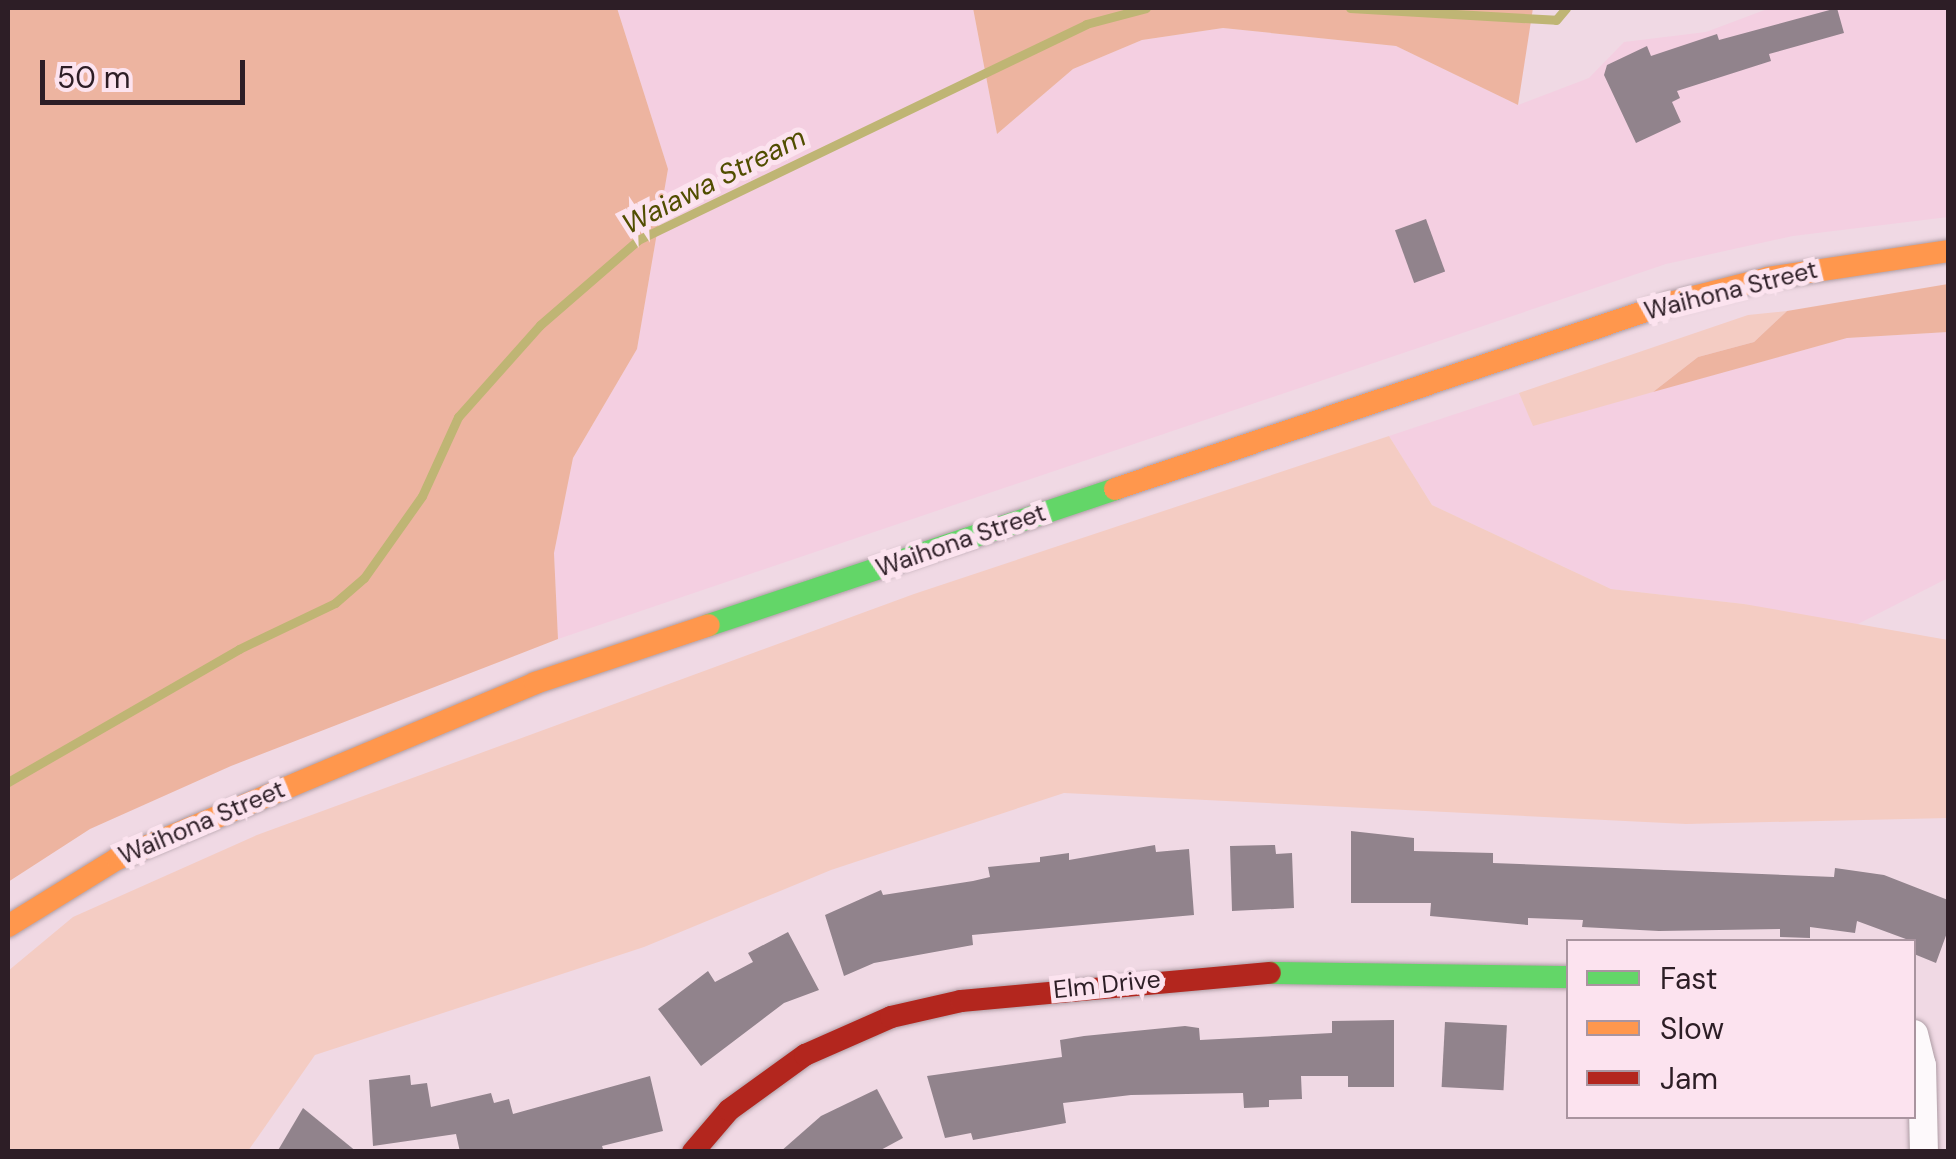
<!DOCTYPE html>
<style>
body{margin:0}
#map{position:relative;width:1956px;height:1159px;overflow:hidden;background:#f0d9e4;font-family:"DM Sans",sans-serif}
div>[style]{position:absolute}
.built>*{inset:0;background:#f4cfe1}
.green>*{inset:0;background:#f4ccc3}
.forest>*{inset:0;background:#edb4a0}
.stream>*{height:9px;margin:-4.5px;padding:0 4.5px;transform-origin:4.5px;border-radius:4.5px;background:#bfb574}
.building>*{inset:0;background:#91838c;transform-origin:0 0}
.roads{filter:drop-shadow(0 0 2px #ae9da5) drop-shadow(0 0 2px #ae9da5)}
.street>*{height:28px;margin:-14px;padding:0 14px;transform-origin:14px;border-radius:14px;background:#fdf9fb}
.fast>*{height:22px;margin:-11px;padding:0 11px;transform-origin:11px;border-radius:11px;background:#63d668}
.slow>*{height:22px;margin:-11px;padding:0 11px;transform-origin:11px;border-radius:11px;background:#ff974d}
.jam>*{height:22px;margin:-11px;padding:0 11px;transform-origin:11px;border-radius:11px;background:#b3261e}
span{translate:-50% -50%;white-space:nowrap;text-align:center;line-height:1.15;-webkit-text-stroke:10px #fce3ef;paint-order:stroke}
.street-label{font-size:25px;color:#2d1e26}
.water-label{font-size:28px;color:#514e00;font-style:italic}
.frame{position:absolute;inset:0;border:10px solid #2d1e26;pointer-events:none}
.legend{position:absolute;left:1566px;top:939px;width:350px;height:180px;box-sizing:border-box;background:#fce3ef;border:2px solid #a9949f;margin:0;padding:12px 18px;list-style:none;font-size:30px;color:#2d1e26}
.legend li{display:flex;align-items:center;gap:20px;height:50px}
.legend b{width:50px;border:2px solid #a9949f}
.scale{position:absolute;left:40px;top:60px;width:205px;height:45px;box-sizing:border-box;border:5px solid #2d1e26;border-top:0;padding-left:12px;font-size:30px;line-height:35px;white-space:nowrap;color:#2d1e26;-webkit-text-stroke:8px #fce3ef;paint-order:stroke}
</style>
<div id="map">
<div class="built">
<div style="clip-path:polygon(617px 8px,973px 8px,997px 134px,1073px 69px,1142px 40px,1223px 28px,1396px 46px,1518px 105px,1589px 78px,1624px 42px,1706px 32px,1770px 8px,1948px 8px,1948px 217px,1793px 236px,1666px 264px,558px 639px,554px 553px,573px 458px,637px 349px,668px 169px)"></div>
<div style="clip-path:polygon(1948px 332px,1948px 578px,1852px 627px,1744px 604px,1611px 589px,1432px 505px,1389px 436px,1519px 393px,1533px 425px,1847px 338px)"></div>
</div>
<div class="green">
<div style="clip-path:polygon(1787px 311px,1754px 342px,1698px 357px,1653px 392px,1533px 426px,1519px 393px,1748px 315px)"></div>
<div style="clip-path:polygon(1389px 436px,1432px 505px,1611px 589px,1744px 604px,1948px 640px,1948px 818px,1686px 824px,1064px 793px,831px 870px,644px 947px,315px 1055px,248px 1151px,8px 1151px,8px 971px,73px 917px,257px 835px,914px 594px)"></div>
</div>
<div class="forest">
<div style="clip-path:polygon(8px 8px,617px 8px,668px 169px,637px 349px,573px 458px,554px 553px,558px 639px,231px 766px,90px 829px,8px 882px)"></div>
<div style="clip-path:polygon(973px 8px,1533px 8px,1518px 105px,1396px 46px,1223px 28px,1142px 40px,1073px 69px,997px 134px)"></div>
<div style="clip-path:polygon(1948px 284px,1948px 332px,1847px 338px,1653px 392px,1698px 357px,1754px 342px,1787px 311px)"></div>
</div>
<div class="stream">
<div style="left:1350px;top:8px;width:206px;rotate:3.3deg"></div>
<div style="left:1556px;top:20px;width:16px;rotate:-50deg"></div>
<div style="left:8px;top:782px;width:267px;rotate:-29.9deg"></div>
<div style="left:239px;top:649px;width:106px;rotate:-25.6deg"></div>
<div style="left:335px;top:603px;width:38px;rotate:-41deg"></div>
<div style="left:364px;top:578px;width:100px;rotate:-54.7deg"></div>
<div style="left:422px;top:496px;width:87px;rotate:-65.5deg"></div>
<div style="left:458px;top:417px;width:123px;rotate:-48.3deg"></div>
<div style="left:540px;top:325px;width:130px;rotate:-40.9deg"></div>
<div style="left:638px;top:240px;width:497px;rotate:-25.7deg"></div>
<div style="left:1086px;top:24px;width:62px;rotate:-14.9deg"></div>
</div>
<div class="building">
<div style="clip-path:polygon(1837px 8px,1844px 33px,1769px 54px,1771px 61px,1677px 91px,1680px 98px,1672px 102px,1681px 122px,1636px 143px,1604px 75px,1607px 65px,1647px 46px,1651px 56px,1717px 34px,1719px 40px)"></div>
<div style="left:1426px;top:219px;width:56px;height:33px;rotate:70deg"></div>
<div style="clip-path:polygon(1351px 831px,1414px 838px,1414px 851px,1493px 853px,1493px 863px,1834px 877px,1835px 868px,1884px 875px,1948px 900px,1948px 930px,1936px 963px,1914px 954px,1914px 942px,1857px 921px,1855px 933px,1810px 927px,1810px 938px,1780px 937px,1780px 929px,1659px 931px,1582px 927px,1583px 920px,1528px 918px,1528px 925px,1430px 916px,1431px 903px,1351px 903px)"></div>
<div style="clip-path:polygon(1155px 845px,1156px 852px,1189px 849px,1194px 915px,972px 935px,973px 945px,874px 963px,844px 976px,825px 915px,881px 890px,883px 895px,973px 881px,990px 877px,988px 867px,1040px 862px,1040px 857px,1069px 853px,1069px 860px)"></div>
<div style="clip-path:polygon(1275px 845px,1276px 854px,1292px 853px,1294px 908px,1232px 911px,1230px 846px)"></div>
<div style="clip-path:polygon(788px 932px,819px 990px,784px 1003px,701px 1066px,658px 1009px,708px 971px,715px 982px,753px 962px,748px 953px)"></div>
<div style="clip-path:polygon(1394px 1020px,1394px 1087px,1348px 1087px,1348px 1076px,1301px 1076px,1302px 1099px,1269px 1100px,1269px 1107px,1244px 1108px,1243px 1093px,1131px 1095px,1063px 1103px,1066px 1123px,973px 1140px,971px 1133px,945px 1138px,927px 1076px,1062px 1057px,1060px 1040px,1084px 1036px,1185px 1026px,1199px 1028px,1200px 1040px,1332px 1033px,1332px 1021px)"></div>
<div style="left:1445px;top:1022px;width:62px;height:65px;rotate:3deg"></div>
<div style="clip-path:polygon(410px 1075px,411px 1085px,427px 1083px,431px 1107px,491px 1093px,494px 1103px,509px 1099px,513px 1114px,650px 1076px,663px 1131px,602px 1146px,604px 1152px,460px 1152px,456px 1134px,373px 1146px,369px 1080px)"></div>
<div style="clip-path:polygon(877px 1089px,903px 1138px,877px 1152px,780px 1152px,821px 1116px)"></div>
<div style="clip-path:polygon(303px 1108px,357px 1152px,277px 1152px)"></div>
</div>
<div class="roads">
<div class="street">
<div style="left:1914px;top:1034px;width:32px;rotate:76deg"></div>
<div style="left:1922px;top:1065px;width:87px;rotate:88.7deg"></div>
</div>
<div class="fast">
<div style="left:709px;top:625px;width:428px;rotate:-18.5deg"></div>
<div style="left:1270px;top:973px;width:298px;rotate:0.8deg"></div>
</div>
<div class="slow">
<div style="left:1115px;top:489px;width:585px;rotate:-18.53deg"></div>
<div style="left:1670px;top:303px;width:101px;rotate:-14.3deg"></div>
<div style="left:1768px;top:278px;width:182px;rotate:-8.5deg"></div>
<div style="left:8px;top:926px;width:128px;rotate:-31.6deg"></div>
<div style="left:117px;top:859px;width:454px;rotate:-22.8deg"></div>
<div style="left:535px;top:683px;width:183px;rotate:-18.4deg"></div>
</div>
<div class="jam">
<div style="left:693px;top:1152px;width:55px;rotate:-49.4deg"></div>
<div style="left:729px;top:1110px;width:94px;rotate:-35.9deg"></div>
<div style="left:805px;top:1055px;width:94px;rotate:-23.8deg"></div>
<div style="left:891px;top:1017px;width:72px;rotate:-12.9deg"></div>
<div style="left:961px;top:1001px;width:310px;rotate:-5.2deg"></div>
</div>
</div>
<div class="street-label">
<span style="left:1731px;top:291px;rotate:-14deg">Waihona Street</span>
<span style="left:961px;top:541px;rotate:-19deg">Waihona Street</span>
<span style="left:202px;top:823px;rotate:-23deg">Waihona Street</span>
<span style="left:1107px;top:985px;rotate:-6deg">Elm Drive</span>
</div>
<div class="water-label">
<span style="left:714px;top:181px;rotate:-27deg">Waiawa Stream</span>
</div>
<div class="frame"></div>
<ul class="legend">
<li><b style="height:12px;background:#63d668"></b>Fast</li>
<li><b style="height:12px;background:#ff974d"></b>Slow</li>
<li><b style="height:12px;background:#b3261e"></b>Jam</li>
</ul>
<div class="scale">50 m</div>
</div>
